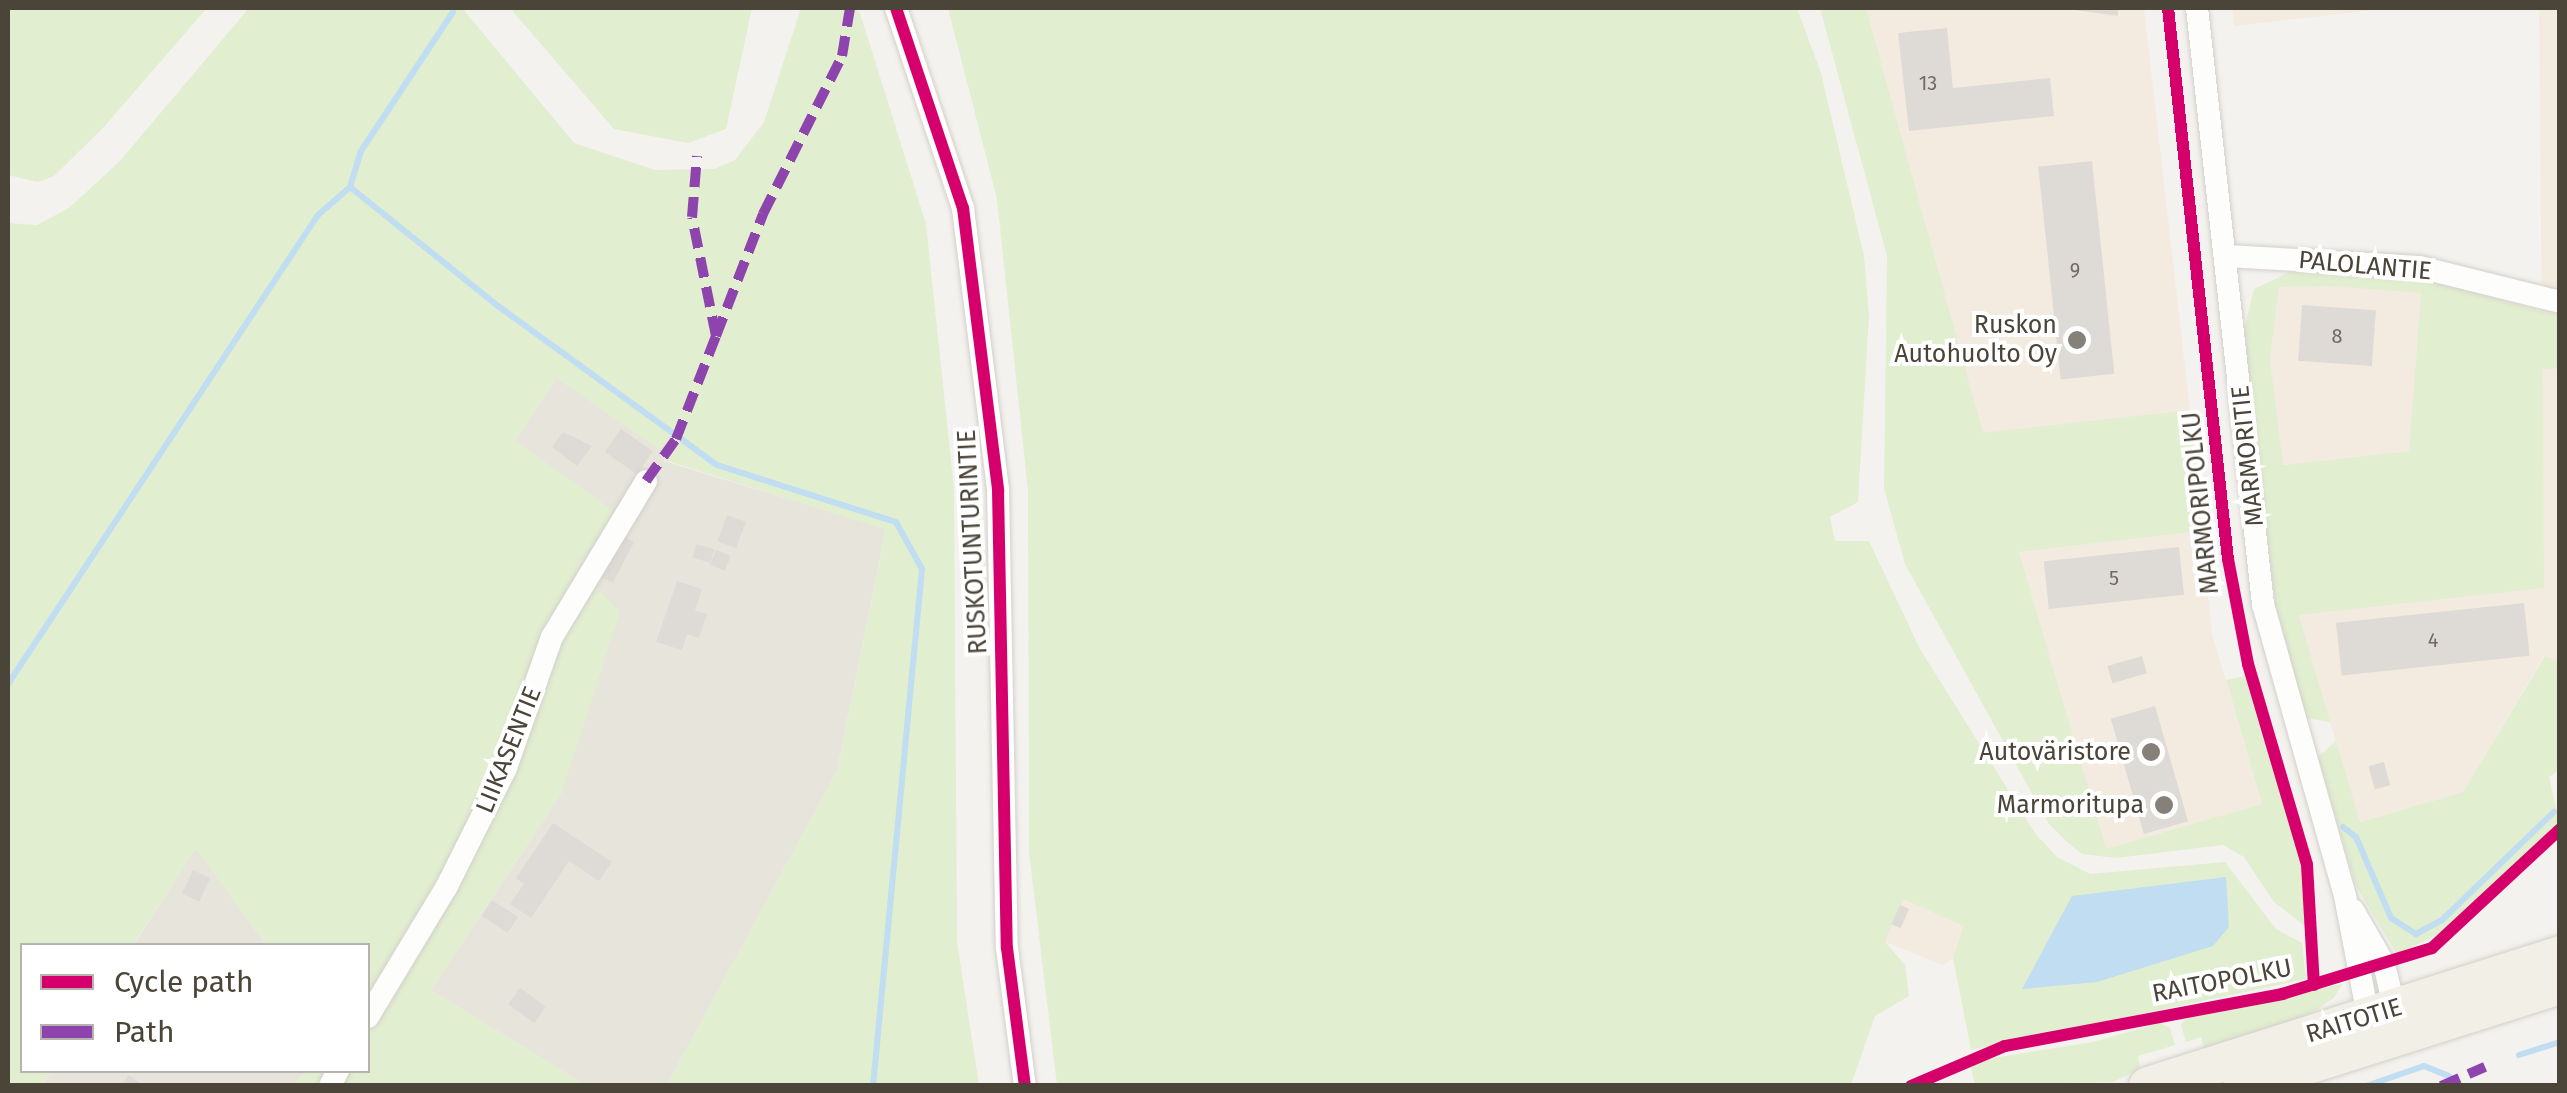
<!DOCTYPE html>
<meta charset="utf-8">
<style>
body{margin:0}
#map{position:relative;width:2567px;height:1093px;overflow:hidden;background:#f4f2ee;font-family:"Fira Sans",sans-serif}
div>[style]{position:absolute}
.residential>*{inset:0;background:#e7e4dc}
.commercial>*{inset:0;background:#f3ebdf}
.green>*{inset:0;background:#e1eecf}
.water>*{inset:0;background:#c0ddf1}
.stream>*{height:6px;margin:-3px;padding:0 3px;transform-origin:3px;border-radius:3px;background:#c0ddf1}
.building>*{inset:0;background:#dedbd6;transform-origin:0 0}
.roads{filter:drop-shadow(0 0 2px #d2d0cb) drop-shadow(0 0 2px #d2d0cb)}
.minor>*{height:22px;margin:-11px;padding:0 11px;transform-origin:11px;border-radius:11px;background:#fdfdfc}
.primary>*{height:38px;margin:-19px;padding:0 19px;transform-origin:19px;border-radius:19px;background:#f2efe6}
.quiet>*{height:10px;margin-top:-5px;transform-origin:0;background:repeating-linear-gradient(90deg,#8e44ad 0 20px,transparent 0 30px)}
.cycleway>*{height:12px;margin:-6px;padding:0 6px;transform-origin:6px;border-radius:6px;background:#d6006c}
.dots>*{width:28px;height:28px;translate:-50% -50%;box-sizing:border-box;border:5px solid #fff;border-radius:50%}
span{translate:-50% -50%;white-space:nowrap;text-align:center;line-height:1.15;-webkit-text-stroke:8px #fff;paint-order:stroke}
.number-label{font-size:20px;color:#706a61}
.number-label span{-webkit-text-stroke-width:0}
.street-label{font-size:25px;color:#4b4439}
.poi-label{font-size:25px;color:#4b4439}
.right{translate:-100% -50%;text-align:right}
.frame{position:absolute;inset:0;border:10px solid #4b4439;pointer-events:none}
.legend{position:absolute;left:20px;top:943px;width:350px;height:130px;box-sizing:border-box;background:#fff;border:2px solid #b7b4b0;margin:0;padding:12px 18px;list-style:none;font-size:30px;color:#4b4439}
.legend li{display:flex;align-items:center;gap:20px;height:50px}
.legend b{width:50px;border:2px solid #b7b4b0}
</style>
<div id="map">
<div class="residential">
<div style="clip-path:polygon(557px 378px,667px 454px,664px 461px,886px 529px,837px 771px,667px 1085px,585px 1085px,431px 990px,562px 792px,578px 568px,614px 512px,515px 441px)"></div>
<div style="clip-path:polygon(196px 848px,266px 945px,133px 946px)"></div>
<div style="clip-path:polygon(51px 1071px,306px 1071px,294px 1085px,41px 1086px)"></div>
</div>
<div class="commercial">
<div style="clip-path:polygon(1866px 8px,2144px 8px,2190px 410px,1983px 434px)"></div>
<div style="clip-path:polygon(2232px 8px,2392px 8px,2234px 26px)"></div>
<div style="clip-path:polygon(2539px 8px,2559px 8px,2559px 662px,2544px 656px,2463px 792px,2359px 822px,2299px 615px,2544px 588px)"></div>
<div style="clip-path:polygon(2330px 286px,2421px 292px,2409px 451px,2282px 465px,2270px 359px,2279px 287px)"></div>
<div style="clip-path:polygon(2201px 531px,2212px 634px,2262px 804px,2106px 850px,2019px 552px)"></div>
<div style="clip-path:polygon(1903px 899px,1965px 926px,1953px 958px,1943px 965px,1885px 942px)"></div>
</div>
<div class="green">
<div style="clip-path:polygon(8px 8px,207px 8px,103px 128px,54px 176px,38px 182px,8px 175px)"></div>
<div style="clip-path:polygon(249px 8px,462px 8px,574px 143px,655px 170px,714px 169px,735px 160px,764px 122px,801px 8px,853px 8px,860px 13px,926px 224px,954px 489px,957px 942px,979px 1085px,667px 1085px,837px 771px,886px 530px,664px 460px,666px 454px,557px 378px,515px 441px,615px 512px,578px 568px,620px 612px,562px 792px,431px 990px,585px 1085px,294px 1085px,306px 1071px,368px 1070px,368px 946px,266px 945px,196px 849px,133px 945px,22px 946px,22px 1070px,51px 1071px,41px 1085px,8px 1085px,8px 223px,37px 225px,69px 208px,120px 161px)"></div>
<div style="clip-path:polygon(510px 8px,752px 8px,726px 129px,688px 143px,614px 129px)"></div>
<div style="clip-path:polygon(948px 8px,1797px 8px,1821px 73px,1864px 256px,1869px 315px,1858px 502px,1830px 517px,1835px 541px,1869px 541px,1920px 649px,2035px 833px,2057px 857px,2090px 874px,2225px 862px,2276px 929px,2302px 943px,2306px 979px,1971px 1050px,1953px 958px,1964px 926px,1903px 899px,1885px 942px,1905px 965px,1909px 996px,1875px 1016px,1851px 1085px,1057px 1085px,1029px 852px,1028px 491px,997px 199px)"></div>
<div style="clip-path:polygon(1820px 8px,1866px 8px,1983px 433px,2190px 410px,2201px 531px,2019px 552px,2106px 849px,2262px 804px,2226px 680px,2245px 676px,2301px 864px,2305px 926px,2274px 902px,2244px 857px,2223px 845px,2116px 858px,2082px 854px,2066px 841px,2049px 824px,1905px 564px,1884px 488px,1887px 256px)"></div>
<div style="clip-path:polygon(evenodd,2290px 272px,2436px 282px,2559px 316px,2559px 368px,2543px 369px,2544px 588px,2299px 615px,2330px 722px,2306px 718px,2275px 603px,2244px 331px,2254px 289px,2290px 272px,2330px 286px,2421px 293px,2409px 451px,2283px 465px,2270px 359px,2279px 287px,2330px 286px)"></div>
<div style="clip-path:polygon(2545px 656px,2559px 662px,2559px 770px,2549px 777px,2559px 821px,2448px 930px,2397px 954px,2356px 886px,2318px 757px,2336px 741px,2360px 822px,2463px 792px)"></div>
<div style="clip-path:polygon(2342px 984px,2334px 998px,2293px 1025px,2237px 1044px,2204px 1048px,2201px 1037px,2186px 1042px,2181px 1025px,2188px 1015px)"></div>
<div style="clip-path:polygon(2160px 1023px,2170px 1028px,2175px 1045px,2138px 1056px,2140px 1069px,2113px 1082px,1975px 1085px,1971px 1067px,1980px 1060px,2093px 1042px)"></div>
</div>
<div class="water">
<div style="clip-path:polygon(2226px 877px,2229px 927px,2213px 946px,2097px 982px,2022px 989px,2072px 896px)"></div>
</div>
<div class="stream">
<div style="left:453px;top:12px;width:167px;rotate:123.5deg"></div>
<div style="left:361px;top:151px;width:38px;rotate:107deg"></div>
<div style="left:350px;top:187px;width:190px;rotate:38.8deg"></div>
<div style="left:498px;top:306px;width:271px;rotate:36deg"></div>
<div style="left:717px;top:465px;width:188px;rotate:17.7deg"></div>
<div style="left:896px;top:522px;width:54px;rotate:61deg"></div>
<div style="left:922px;top:569px;width:519px;rotate:95.41deg"></div>
<div style="left:8px;top:684px;width:562px;rotate:-56.54deg"></div>
<div style="left:318px;top:215px;width:43px;rotate:-41.2deg"></div>
<div style="left:2343px;top:827px;width:16px;rotate:38deg"></div>
<div style="left:2356px;top:837px;width:88px;rotate:66.6deg"></div>
<div style="left:2391px;top:918px;width:30px;rotate:33deg"></div>
<div style="left:2416px;top:934px;width:30px;rotate:-28deg"></div>
<div style="left:2442px;top:920px;width:156px;rotate:-44deg"></div>
<div style="left:2519px;top:1055px;width:43px;rotate:-17.6deg"></div>
<div style="left:2366px;top:1086px;width:61px;rotate:-19deg"></div>
<div style="left:2424px;top:1066px;width:27px;rotate:22deg"></div>
</div>
<div class="building">
<div style="clip-path:polygon(2118px 8px,2118px 16px,2074px 10px,2074px 8px)"></div>
<div style="clip-path:polygon(1947px 28px,1953px 88px,2050px 78px,2054px 116px,1909px 131px,1898px 33px)"></div>
<div style="left:2092px;top:161px;width:214px;height:54px;rotate:84deg"></div>
<div style="left:2302px;top:305px;width:74px;height:56px;rotate:4deg"></div>
<div style="left:621px;top:429px;width:39px;height:28px;rotate:35deg"></div>
<div style="clip-path:polygon(563px 432px,592px 446px,577px 466px,552px 447px)"></div>
<div style="left:727px;top:515px;width:20px;height:28px;rotate:20deg"></div>
<div style="left:621px;top:535px;width:15px;height:46px;rotate:28deg"></div>
<div style="left:696px;top:544px;width:19px;height:14px;rotate:16deg"></div>
<div style="left:2179px;top:547px;width:48px;height:136px;rotate:84deg"></div>
<div style="left:716px;top:550px;width:16px;height:16px;rotate:22deg"></div>
<div style="clip-path:polygon(677px 581px,702px 589px,695px 611px,707px 614px,699px 638px,687px 634px,682px 650px,656px 642px)"></div>
<div style="left:2524px;top:603px;width:53px;height:189px;rotate:84deg"></div>
<div style="left:2142px;top:656px;width:18px;height:36px;rotate:74deg"></div>
<div style="left:2155px;top:706px;width:120px;height:46px;rotate:74deg"></div>
<div style="left:2384px;top:762px;width:24px;height:16px;rotate:75deg"></div>
<div style="clip-path:polygon(553px 823px,612px 862px,599px 881px,569px 861px,531px 918px,510px 904px,524px 884px,516px 878px)"></div>
<div style="left:193px;top:870px;width:19px;height:26px;rotate:25deg"></div>
<div style="left:492px;top:900px;width:31px;height:19px;rotate:33deg"></div>
<div style="left:1900px;top:905px;width:10px;height:21px;rotate:24deg"></div>
<div style="left:520px;top:988px;width:32px;height:20px;rotate:36deg"></div>
<div style="clip-path:polygon(129px 1075px,144px 1086px,121px 1086px)"></div>
</div>
<div class="roads">
<div class="minor">
<div style="left:896px;top:8px;width:211px;rotate:71.5deg"></div>
<div style="left:963px;top:208px;width:284px;rotate:82.9deg"></div>
<div style="left:998px;top:490px;width:458px;rotate:88.9deg"></div>
<div style="left:1007px;top:948px;width:139px;rotate:82.6deg"></div>
<div style="left:2197px;top:8px;width:600px;rotate:83.68deg"></div>
<div style="left:2263px;top:604px;width:303px;rotate:74.3deg"></div>
<div style="left:2345px;top:896px;width:132px;rotate:79.1deg"></div>
<div style="left:2227px;top:256px;width:192px;rotate:3.3deg"></div>
<div style="left:2419px;top:267px;width:145px;rotate:13.9deg"></div>
<div style="left:2353px;top:910px;width:62px;rotate:60.1deg"></div>
<div style="left:2384px;top:964px;width:56px;rotate:76.5deg"></div>
<div style="left:368px;top:1017px;width:153px;rotate:-58.9deg"></div>
<div style="left:447px;top:886px;width:132px;rotate:-63.4deg"></div>
<div style="left:506px;top:768px;width:139px;rotate:-70.7deg"></div>
<div style="left:552px;top:637px;width:182px;rotate:-58.9deg"></div>
<div style="left:330px;top:1086px;width:18px;rotate:-63deg"></div>
</div>
<div class="primary">
<div style="left:2148px;top:1086px;width:432px;rotate:-17.6deg"></div>
<div style="left:2242px;top:1086px;width:334px;rotate:-17.6deg"></div>
</div>
</div>
<div class="quiet">
<div style="left:716px;top:336px;width:131px;rotate:-68.9deg"></div>
<div style="left:763px;top:214px;width:177px;rotate:-63.4deg"></div>
<div style="left:842px;top:56px;width:49px;rotate:-80.5deg"></div>
<div style="left:646px;top:481px;width:52px;rotate:-54.5deg"></div>
<div style="left:676px;top:439px;width:110px;rotate:-68.8deg"></div>
<div style="left:716px;top:336px;width:121px;rotate:-101.4deg"></div>
<div style="left:692px;top:217px;width:61px;rotate:-85.3deg"></div>
<div style="left:2441px;top:1086px;width:48px;rotate:-23.4deg"></div>
</div>
<div class="cycleway">
<div style="left:896px;top:8px;width:211px;rotate:71.5deg"></div>
<div style="left:963px;top:208px;width:284px;rotate:82.9deg"></div>
<div style="left:998px;top:490px;width:458px;rotate:88.9deg"></div>
<div style="left:1007px;top:948px;width:139px;rotate:82.6deg"></div>
<div style="left:2168px;top:8px;width:554px;rotate:83.79deg"></div>
<div style="left:2228px;top:559px;width:107px;rotate:79.2deg"></div>
<div style="left:2248px;top:664px;width:209px;rotate:73.6deg"></div>
<div style="left:2307px;top:865px;width:120px;rotate:86.7deg"></div>
<div style="left:1911px;top:1086px;width:102px;rotate:-23.1deg"></div>
<div style="left:2005px;top:1046px;width:282px;rotate:-10.6deg"></div>
<div style="left:2282px;top:994px;width:157px;rotate:-17deg"></div>
<div style="left:2432px;top:948px;width:175px;rotate:-42.9deg"></div>
</div>
<div class="dots">
<div style="left:2077px;top:340px;background:#868178"></div>
<div style="left:2151px;top:752px;background:#868178"></div>
<div style="left:2164px;top:805px;background:#868178"></div>
</div>
<div class="number-label">
<span style="left:1928px;top:83px">13</span>
<span style="left:2075px;top:270px">9</span>
<span style="left:2337px;top:336px">8</span>
<span style="left:2114px;top:578px">5</span>
<span style="left:2433px;top:640px">4</span>
</div>
<div class="street-label">
<span style="left:2365px;top:266px;rotate:5deg">PALOLANTIE</span>
<span style="left:2248px;top:456px;rotate:-96deg">MARMORITIE</span>
<span style="left:2201px;top:503px;rotate:-96deg">MARMORIPOLKU</span>
<span style="left:973px;top:542px;rotate:-93deg">RUSKOTUNTURINTIE</span>
<span style="left:509px;top:750px;rotate:-68deg">LIIKASENTIE</span>
<span style="left:2222px;top:981px;rotate:-11deg">RAITOPOLKU</span>
<span style="left:2354px;top:1021px;rotate:-17deg">RAITOTIE</span>
</div>
<div class="poi-label">
<span class="right" style="left:2057px;top:340px">Ruskon<br>Autohuolto Oy</span>
<span class="right" style="left:2131px;top:752px">Autoväristore</span>
<span class="right" style="left:2144px;top:805px">Marmoritupa</span>
</div>
<div class="frame"></div>
<ul class="legend">
<li><b style="height:12px;background:#d6006c"></b>Cycle path</li>
<li><b style="height:12px;background:#8e44ad"></b>Path</li>
</ul>
</div>
